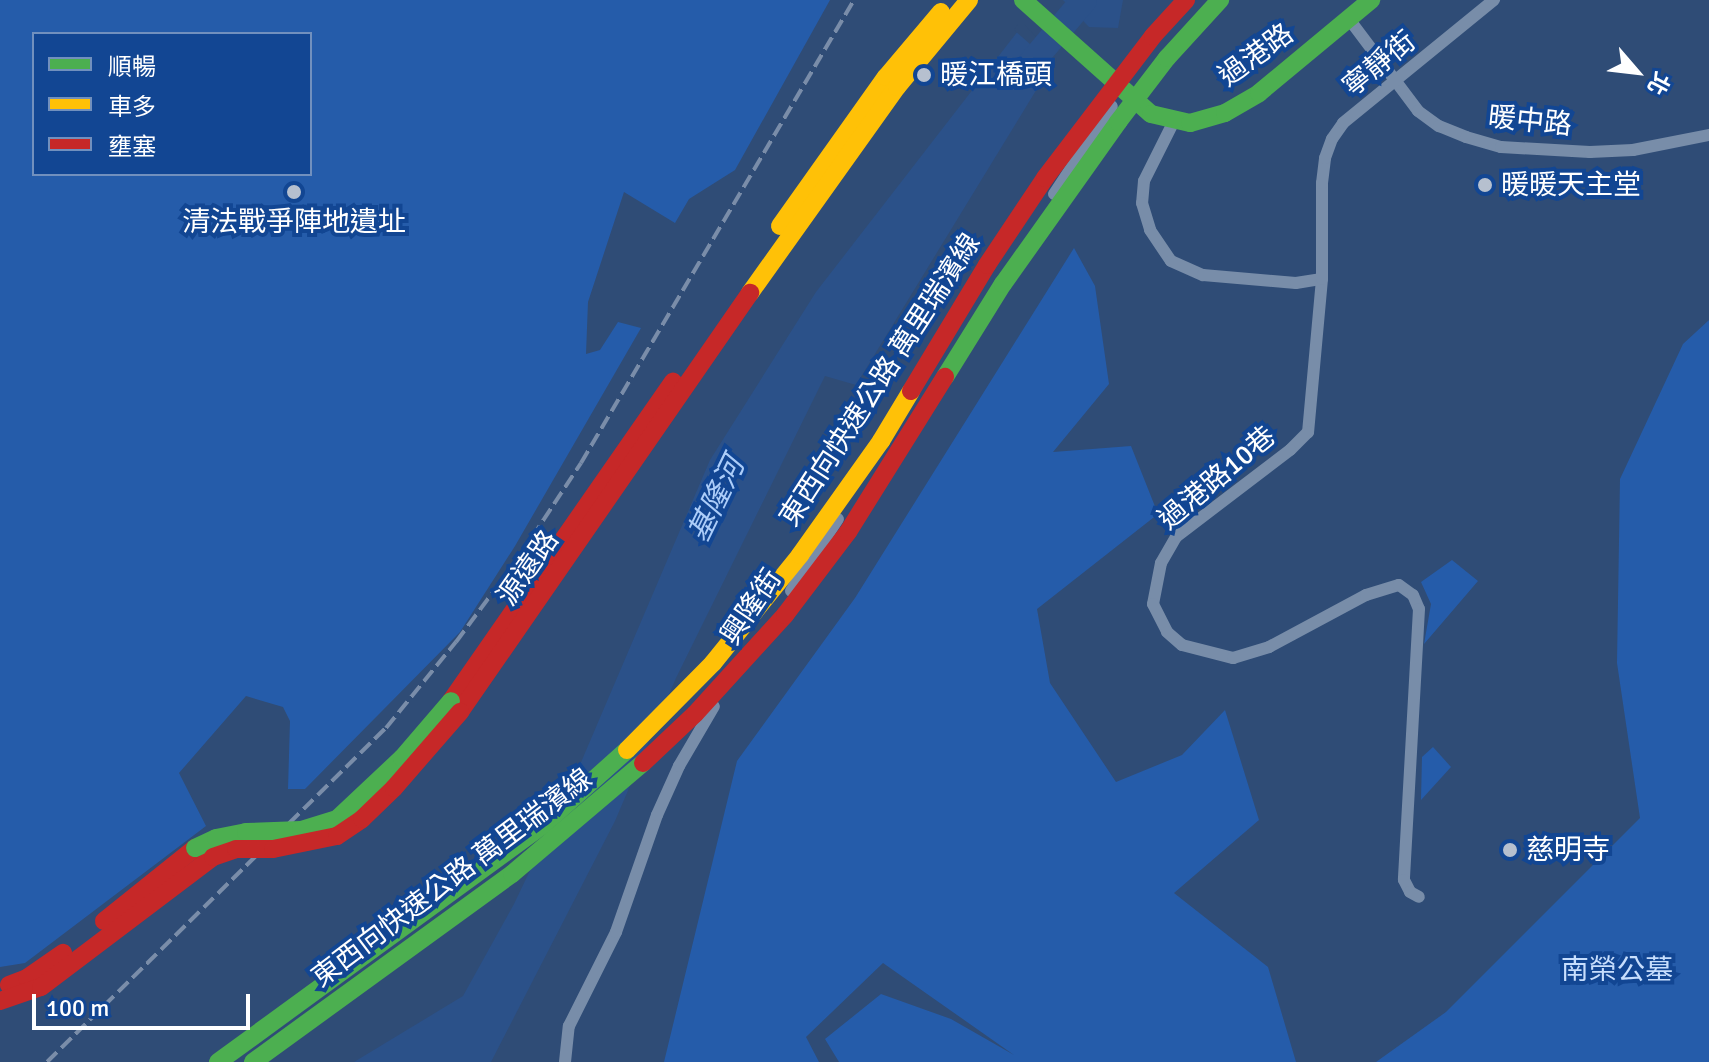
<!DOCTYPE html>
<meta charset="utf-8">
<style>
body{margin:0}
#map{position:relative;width:1709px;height:1062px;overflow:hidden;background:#2f4c76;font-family:Signika,"Noto Sans TC",sans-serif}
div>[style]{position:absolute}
.green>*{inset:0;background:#255caa}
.water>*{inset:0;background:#2b5189}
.pier>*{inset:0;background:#2f4c76}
.river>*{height:26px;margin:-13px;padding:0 13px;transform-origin:13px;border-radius:13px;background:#2b5189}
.street>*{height:12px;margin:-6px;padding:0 6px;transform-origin:6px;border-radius:6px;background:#788da9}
.fast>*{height:18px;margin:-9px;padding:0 9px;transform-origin:9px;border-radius:9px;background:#4caf50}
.slow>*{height:18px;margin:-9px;padding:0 9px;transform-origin:9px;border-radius:9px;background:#ffc107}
.jam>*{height:18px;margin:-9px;padding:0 9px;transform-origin:9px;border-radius:9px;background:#c62828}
.rail>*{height:4px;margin-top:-2px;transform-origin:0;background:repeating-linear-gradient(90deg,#7a8da9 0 14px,transparent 0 20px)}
.fast-bridge>*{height:18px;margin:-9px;padding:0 9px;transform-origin:9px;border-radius:9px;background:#4caf50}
.slow-bridge>*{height:18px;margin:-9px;padding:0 9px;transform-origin:9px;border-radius:9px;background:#ffc107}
.jam-bridge>*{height:18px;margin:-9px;padding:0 9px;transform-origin:9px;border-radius:9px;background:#c62828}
.dots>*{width:22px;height:22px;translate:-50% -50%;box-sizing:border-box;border:4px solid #124693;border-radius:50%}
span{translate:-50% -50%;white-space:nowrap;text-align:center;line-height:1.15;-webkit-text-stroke:8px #124693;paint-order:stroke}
.street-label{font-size:28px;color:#fff}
.poi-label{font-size:28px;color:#fff}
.left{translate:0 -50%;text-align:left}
.park-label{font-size:28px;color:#c7defd}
.water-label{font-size:30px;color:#accdf9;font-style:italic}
.legend{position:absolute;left:32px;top:32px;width:280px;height:144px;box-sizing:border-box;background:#124693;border:2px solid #7190be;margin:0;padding:10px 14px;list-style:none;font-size:24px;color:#fff}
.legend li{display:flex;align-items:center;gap:16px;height:40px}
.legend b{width:40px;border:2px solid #7190be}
.north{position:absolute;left:1597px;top:32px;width:80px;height:80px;-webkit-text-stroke:6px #124693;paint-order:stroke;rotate:118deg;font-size:22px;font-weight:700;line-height:32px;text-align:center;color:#fff}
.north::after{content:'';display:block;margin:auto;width:28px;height:36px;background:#fff;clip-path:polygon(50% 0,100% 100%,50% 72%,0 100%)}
.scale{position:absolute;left:32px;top:994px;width:218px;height:36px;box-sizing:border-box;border:4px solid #fff;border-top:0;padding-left:10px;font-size:24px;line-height:28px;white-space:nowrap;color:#fff;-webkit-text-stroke:6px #124693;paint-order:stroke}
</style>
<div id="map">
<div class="green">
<div style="clip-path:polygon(evenodd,0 0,830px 0,735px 170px,689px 199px,675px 223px,624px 192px,588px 302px,586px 354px,600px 350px,618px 322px,641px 328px,515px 546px,460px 632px,305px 789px,288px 789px,290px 721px,283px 707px,246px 696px,179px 773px,206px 826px,25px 963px,0 967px,0 0,34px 34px,310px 34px,310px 174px,34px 174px,34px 34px)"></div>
<div style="clip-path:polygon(1074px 248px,1095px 286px,1109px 384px,1053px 452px,1131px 446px,1158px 514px,1037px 609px,1050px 683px,1116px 782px,1182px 755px,1225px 710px,1259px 820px,1174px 893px,1268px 967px,1296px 1062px,839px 1062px,825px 1039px,881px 994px,951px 1019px,1014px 1055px,883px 963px,806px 1037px,819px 1062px,664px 1062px,737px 761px,855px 598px)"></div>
<div style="clip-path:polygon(1709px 320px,1709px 1062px,1376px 1062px,1446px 1012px,1640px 818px,1617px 663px,1620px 479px,1683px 344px)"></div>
<div style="clip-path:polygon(1452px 560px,1478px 581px,1424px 644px,1431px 604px,1421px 582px)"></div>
<div style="clip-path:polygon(1433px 747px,1451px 767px,1421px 800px,1422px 757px)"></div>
</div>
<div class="water">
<div style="clip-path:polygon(1063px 0,1123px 0,1118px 28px,1089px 27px)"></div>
<div style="clip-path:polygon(1021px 27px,1054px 61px,856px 385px,825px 376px,676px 678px,615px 821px,491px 1062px,354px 1062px,463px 996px,514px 904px,576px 774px,710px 460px,816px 292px)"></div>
</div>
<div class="pier">
<div style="clip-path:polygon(1018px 24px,1024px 24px,1057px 58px,1055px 66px,1014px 30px)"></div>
</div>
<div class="river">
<div style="left:1020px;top:76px;width:99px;rotate:-49.9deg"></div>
</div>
<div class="street">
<div style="left:1349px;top:19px;width:115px;rotate:53.1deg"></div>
<div style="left:1418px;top:111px;width:26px;rotate:36deg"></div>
<div style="left:1439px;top:126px;width:29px;rotate:22deg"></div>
<div style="left:1466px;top:137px;width:36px;rotate:16deg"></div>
<div style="left:1501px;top:147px;width:89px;rotate:3.2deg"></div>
<div style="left:1590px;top:152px;width:43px;rotate:-2.7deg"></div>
<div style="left:1633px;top:150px;width:77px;rotate:-11.2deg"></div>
<div style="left:1174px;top:121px;width:67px;rotate:116.6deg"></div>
<div style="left:1144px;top:181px;width:22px;rotate:95deg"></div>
<div style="left:1142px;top:203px;width:28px;rotate:73deg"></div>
<div style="left:1150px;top:230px;width:37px;rotate:56deg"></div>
<div style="left:1171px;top:261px;width:35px;rotate:24deg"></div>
<div style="left:1203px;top:275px;width:93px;rotate:4.9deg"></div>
<div style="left:1296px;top:283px;width:26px;rotate:-9deg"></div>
<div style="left:1322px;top:279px;width:154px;rotate:95.2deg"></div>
<div style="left:1308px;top:432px;width:25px;rotate:135deg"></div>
<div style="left:1290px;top:450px;width:143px;rotate:142.7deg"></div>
<div style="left:1176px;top:537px;width:30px;rotate:120deg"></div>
<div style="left:1161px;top:563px;width:42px;rotate:101deg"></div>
<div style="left:1153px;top:604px;width:31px;rotate:63deg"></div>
<div style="left:1167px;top:632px;width:20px;rotate:41deg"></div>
<div style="left:1182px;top:645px;width:53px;rotate:14.3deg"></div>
<div style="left:1233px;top:658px;width:38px;rotate:-17deg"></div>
<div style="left:1269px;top:647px;width:110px;rotate:-28.2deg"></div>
<div style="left:1366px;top:595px;width:34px;rotate:-17deg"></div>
<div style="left:1399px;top:585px;width:17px;rotate:36deg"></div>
<div style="left:1413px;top:595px;width:15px;rotate:67deg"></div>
<div style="left:1419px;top:609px;width:271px;rotate:93.2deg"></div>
<div style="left:1404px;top:880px;width:13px;rotate:63deg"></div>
<div style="left:1410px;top:892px;width:10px;rotate:29deg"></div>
<div style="left:1054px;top:194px;width:105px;rotate:-56.6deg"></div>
<div style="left:1322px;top:279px;width:96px;rotate:-90deg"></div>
<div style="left:1322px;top:183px;width:25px;rotate:-83deg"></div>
<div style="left:1325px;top:158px;width:20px;rotate:-70deg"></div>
<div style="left:1332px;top:139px;width:19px;rotate:-55deg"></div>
<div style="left:1343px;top:123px;width:195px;rotate:-39.2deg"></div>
<div style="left:791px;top:591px;width:86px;rotate:-56.9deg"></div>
<div style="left:565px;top:1062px;width:36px;rotate:-84deg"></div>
<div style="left:569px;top:1026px;width:105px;rotate:-63.4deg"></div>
<div style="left:616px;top:932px;width:124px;rotate:-70.7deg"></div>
<div style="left:657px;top:815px;width:54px;rotate:-65.8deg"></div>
<div style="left:679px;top:766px;width:69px;rotate:-59.7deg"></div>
</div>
<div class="fast">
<div style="left:1023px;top:0;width:171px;rotate:41.7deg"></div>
<div style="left:1151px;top:114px;width:40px;rotate:13deg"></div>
<div style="left:1190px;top:123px;width:36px;rotate:-16deg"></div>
<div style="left:1225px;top:113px;width:39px;rotate:-30deg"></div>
<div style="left:1259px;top:93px;width:146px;rotate:-39.7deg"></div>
</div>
<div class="slow">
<div style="left:780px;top:226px;width:183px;rotate:-54.6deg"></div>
<div style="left:886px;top:77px;width:85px;rotate:-49.8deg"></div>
<div style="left:750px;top:293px;width:253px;rotate:-54.5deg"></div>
<div style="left:897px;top:87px;width:113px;rotate:-50.4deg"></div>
</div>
<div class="jam">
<div style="left:451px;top:701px;width:389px;rotate:-55.2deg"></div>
<div style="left:460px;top:712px;width:510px;rotate:-55.31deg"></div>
<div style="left:104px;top:921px;width:117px;rotate:-38.7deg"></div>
<div style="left:9px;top:985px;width:19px;rotate:-21deg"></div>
<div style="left:27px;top:978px;width:44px;rotate:-34.8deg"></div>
<div style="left:0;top:1001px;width:43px;rotate:-18.9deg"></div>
<div style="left:41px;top:987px;width:216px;rotate:-37.1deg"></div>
</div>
<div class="rail">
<div style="left:47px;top:1062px;width:476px;rotate:-44.6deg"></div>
<div style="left:386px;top:728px;width:111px;rotate:-50.9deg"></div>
<div style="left:456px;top:642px;width:109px;rotate:-53.5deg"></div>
<div style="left:521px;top:554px;width:109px;rotate:-56.6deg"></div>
<div style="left:581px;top:463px;width:537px;rotate:-59.48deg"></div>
</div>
<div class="fast-bridge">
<div style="left:945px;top:377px;width:110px;rotate:-58.1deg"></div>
<div style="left:1003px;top:284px;width:199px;rotate:-54.6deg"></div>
<div style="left:1118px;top:122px;width:81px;rotate:-52.6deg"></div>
<div style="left:1167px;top:58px;width:79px;rotate:-47.6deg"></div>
<div style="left:195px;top:848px;width:23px;rotate:-25deg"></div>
<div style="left:216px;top:838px;width:31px;rotate:-11deg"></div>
<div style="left:246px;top:832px;width:55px;rotate:-2.1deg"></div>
<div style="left:301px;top:830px;width:38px;rotate:-17deg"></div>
<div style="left:337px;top:819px;width:89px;rotate:-43.2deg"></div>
<div style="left:402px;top:758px;width:75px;rotate:-49.3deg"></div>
<div style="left:218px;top:1062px;width:401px;rotate:-36.1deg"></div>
<div style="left:542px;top:826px;width:114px;rotate:-41.8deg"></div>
<div style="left:253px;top:1062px;width:320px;rotate:-36deg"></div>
<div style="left:512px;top:874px;width:172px;rotate:-40.3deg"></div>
</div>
<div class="slow-bridge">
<div style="left:627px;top:750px;width:122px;rotate:-45.3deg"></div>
<div style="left:713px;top:663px;width:139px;rotate:-51.1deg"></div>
<div style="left:800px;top:555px;width:140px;rotate:-54.6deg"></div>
<div style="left:881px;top:441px;width:58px;rotate:-59deg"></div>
</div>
<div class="jam-bridge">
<div style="left:911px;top:391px;width:147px;rotate:-58.9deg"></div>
<div style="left:987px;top:265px;width:105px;rotate:-56.3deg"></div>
<div style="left:1045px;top:178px;width:178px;rotate:-52.7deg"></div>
<div style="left:1153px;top:36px;width:49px;rotate:-47.5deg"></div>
<div style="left:643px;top:763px;width:71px;rotate:-43.3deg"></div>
<div style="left:695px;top:714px;width:134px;rotate:-47.7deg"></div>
<div style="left:785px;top:615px;width:104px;rotate:-52.8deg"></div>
<div style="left:848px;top:532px;width:183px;rotate:-58deg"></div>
<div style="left:213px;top:857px;width:24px;rotate:-19deg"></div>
<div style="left:236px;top:849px;width:37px"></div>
<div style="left:273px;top:849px;width:65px;rotate:-11.5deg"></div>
<div style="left:337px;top:836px;width:30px;rotate:-34deg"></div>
<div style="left:362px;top:819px;width:45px;rotate:-44.1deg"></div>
<div style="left:394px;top:788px;width:101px;rotate:-49deg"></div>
</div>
<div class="dots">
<div style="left:924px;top:75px;background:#b6c0cf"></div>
<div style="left:1485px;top:185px;background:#b6c0cf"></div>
<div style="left:294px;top:192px;background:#b6c0cf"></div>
<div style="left:1510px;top:850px;background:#b6c0cf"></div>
</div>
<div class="street-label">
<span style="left:1256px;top:55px;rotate:-36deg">過港路</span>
<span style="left:1379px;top:64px;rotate:-39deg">寧靜街</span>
<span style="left:1530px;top:121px;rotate:6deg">暖中路</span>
<span style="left:880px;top:380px;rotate:-57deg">東西向快速公路 萬里瑞濱線</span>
<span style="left:1217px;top:478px;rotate:-40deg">過港路10巷</span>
<span style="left:528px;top:568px;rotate:-55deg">源遠路</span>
<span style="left:751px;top:607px;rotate:-56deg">興隆街</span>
<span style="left:452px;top:878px;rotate:-37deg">東西向快速公路 萬里瑞濱線</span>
</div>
<div class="poi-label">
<span class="left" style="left:940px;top:75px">暖江橋頭</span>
<span class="left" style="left:1501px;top:185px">暖暖天主堂</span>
<span style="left:294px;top:222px">清法戰爭陣地遺址</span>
<span class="left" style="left:1526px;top:850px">慈明寺</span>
</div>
<div class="park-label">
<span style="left:1617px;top:970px">南榮公墓</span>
</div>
<div class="water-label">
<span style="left:717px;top:500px;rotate:-64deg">基隆河</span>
</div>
<ul class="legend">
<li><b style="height:10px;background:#4caf50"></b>順暢</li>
<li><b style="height:10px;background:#ffc107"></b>車多</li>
<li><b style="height:10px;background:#c62828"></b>壅塞</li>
</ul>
<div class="north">北</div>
<div class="scale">100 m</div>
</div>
